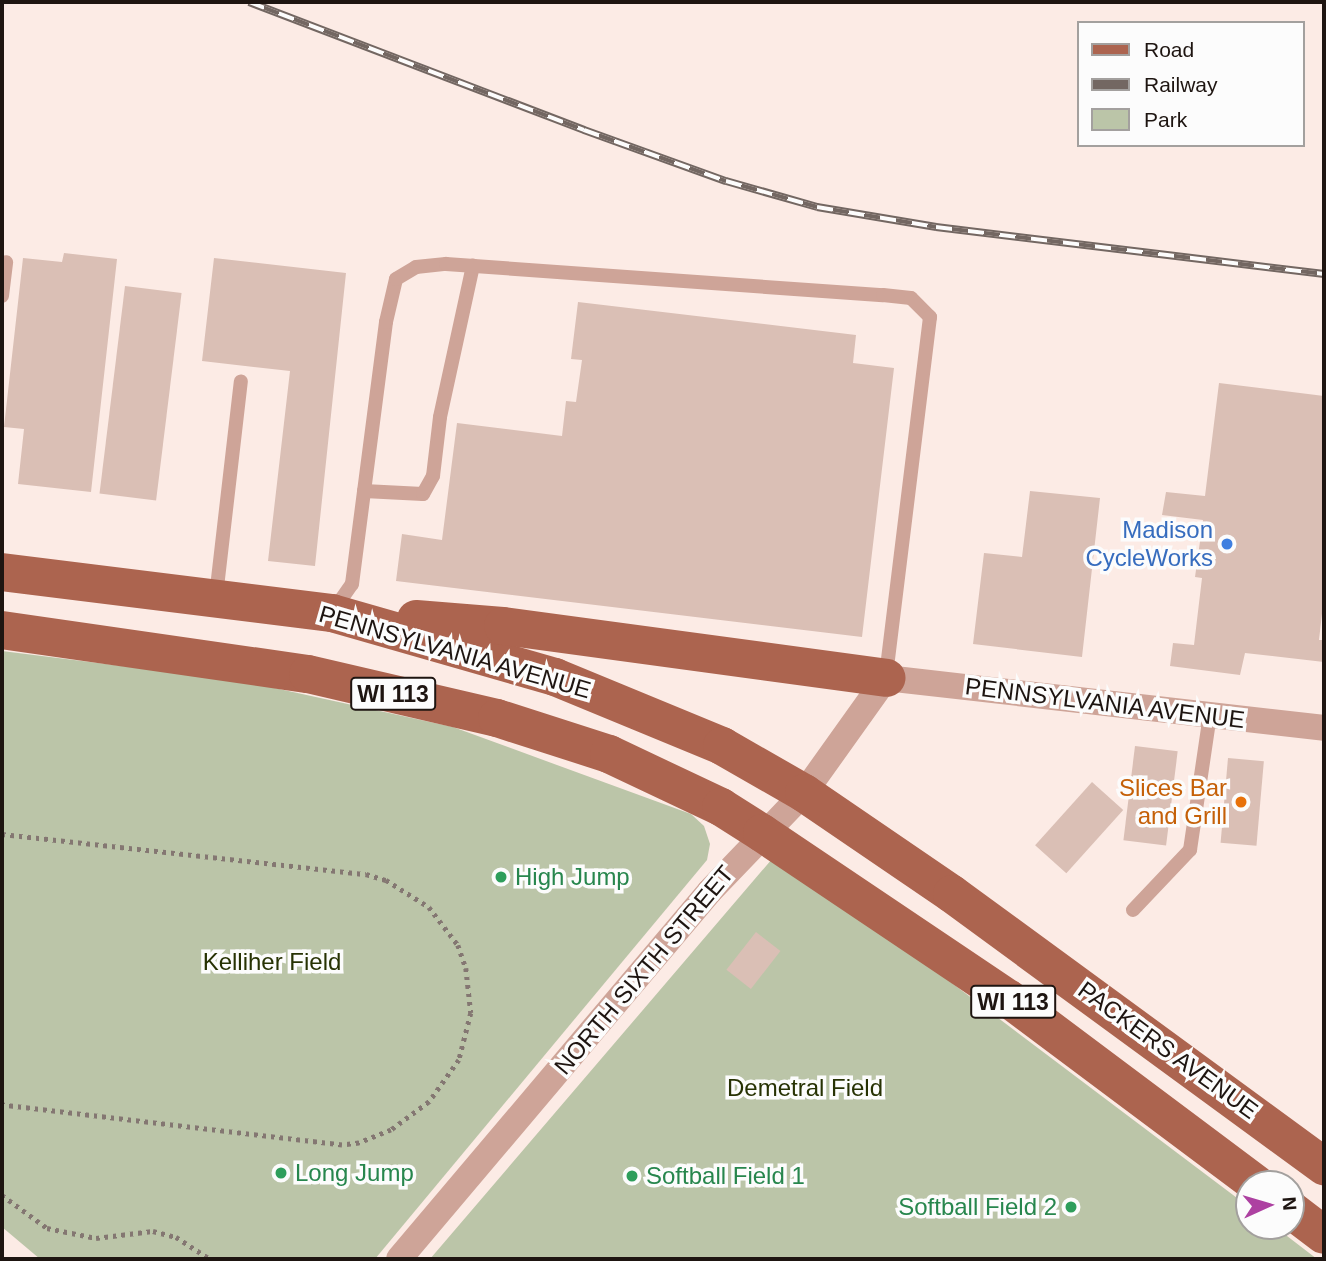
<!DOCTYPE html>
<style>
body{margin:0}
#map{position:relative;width:1326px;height:1261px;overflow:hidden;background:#fcebe5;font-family:Helvetica,sans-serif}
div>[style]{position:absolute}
.green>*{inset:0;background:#bbc5a8}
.building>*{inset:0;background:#dabfb5;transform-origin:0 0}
.path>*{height:4.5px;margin-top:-2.25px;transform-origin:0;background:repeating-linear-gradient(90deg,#847772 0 3.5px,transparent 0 8.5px)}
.service>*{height:14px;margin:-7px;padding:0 7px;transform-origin:7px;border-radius:7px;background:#cea498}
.minor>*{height:26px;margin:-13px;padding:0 13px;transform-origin:13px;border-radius:13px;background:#cea498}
.primary>*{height:38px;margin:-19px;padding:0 19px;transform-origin:19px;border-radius:19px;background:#ac644f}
.rail>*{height:8px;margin-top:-4px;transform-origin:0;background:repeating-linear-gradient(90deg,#fcfcfc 0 16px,#736762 0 32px);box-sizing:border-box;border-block:2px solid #736762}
.dots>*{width:19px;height:19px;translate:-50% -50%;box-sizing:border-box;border:4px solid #fcfcfc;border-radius:50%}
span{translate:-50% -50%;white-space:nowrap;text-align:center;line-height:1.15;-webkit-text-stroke:7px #fcfcfc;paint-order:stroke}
.shield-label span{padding:2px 5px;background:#fcfcfc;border:2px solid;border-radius:5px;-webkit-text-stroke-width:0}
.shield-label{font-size:23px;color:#1e1511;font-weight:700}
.shop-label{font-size:24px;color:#366cbe}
.right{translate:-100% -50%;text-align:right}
.street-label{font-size:24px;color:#1e1511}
.food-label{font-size:24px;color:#c56008}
.leisure-label{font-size:24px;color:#27864d}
.left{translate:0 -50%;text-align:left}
.park-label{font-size:24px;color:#273203}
.frame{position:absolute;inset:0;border:4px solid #1e1511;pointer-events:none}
.legend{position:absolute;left:1077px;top:21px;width:228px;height:126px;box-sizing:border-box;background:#fcfcfc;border:2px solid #a3a09e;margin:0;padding:9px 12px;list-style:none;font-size:21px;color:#1e1511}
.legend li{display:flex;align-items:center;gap:14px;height:35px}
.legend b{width:35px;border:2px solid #a3a09e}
.north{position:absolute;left:1235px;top:1170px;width:70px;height:70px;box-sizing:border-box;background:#fcfcfc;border:2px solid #a3a09e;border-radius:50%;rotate:86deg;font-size:19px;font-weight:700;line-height:28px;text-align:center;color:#1e1511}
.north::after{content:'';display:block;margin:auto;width:24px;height:32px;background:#ad41a1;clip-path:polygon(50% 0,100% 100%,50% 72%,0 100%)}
</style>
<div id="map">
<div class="green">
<div style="clip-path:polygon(2px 651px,242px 681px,453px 727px,691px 814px,704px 826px,710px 844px,707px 860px,375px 1259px,40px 1259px,2px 1227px)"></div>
<div style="clip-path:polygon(778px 852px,1249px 1207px,1249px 1226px,1274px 1226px,1317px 1259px,430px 1259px)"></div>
</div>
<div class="building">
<div style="clip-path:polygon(64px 253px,117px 259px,91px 492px,18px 484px,24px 429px,4px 427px,23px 258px,62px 262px)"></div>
<div style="clip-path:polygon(214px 258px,346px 273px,315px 566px,268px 561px,290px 371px,202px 361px)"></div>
<div style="left:125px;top:286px;width:57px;height:209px;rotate:7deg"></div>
<div style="clip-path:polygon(578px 302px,856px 335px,853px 363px,894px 368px,862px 637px,396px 581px,402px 534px,442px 540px,457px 423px,562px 436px,566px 401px,576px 402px,582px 360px,571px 359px)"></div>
<div style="clip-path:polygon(1219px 383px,1324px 396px,1324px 596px,1319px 640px,1324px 640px,1324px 662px,1245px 653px,1240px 675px,1170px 666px,1173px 643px,1194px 645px,1202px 578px,1195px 577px,1203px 520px,1162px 515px,1166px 492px,1205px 496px)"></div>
<div style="clip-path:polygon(1030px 491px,1100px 498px,1082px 657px,973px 644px,984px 553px,1022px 557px)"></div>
<div style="left:1135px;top:746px;width:43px;height:95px;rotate:7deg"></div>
<div style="left:1228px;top:758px;width:36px;height:85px;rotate:5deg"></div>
<div style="left:1092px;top:782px;width:42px;height:85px;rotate:42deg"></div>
<div style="left:756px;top:932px;width:31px;height:48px;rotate:38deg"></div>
</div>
<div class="path">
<div style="left:2px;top:834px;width:366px;rotate:6.3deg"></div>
<div style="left:366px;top:874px;width:21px;rotate:17deg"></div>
<div style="left:386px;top:880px;width:51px;rotate:32.1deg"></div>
<div style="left:429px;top:907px;width:48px;rotate:52.7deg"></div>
<div style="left:458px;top:945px;width:24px;rotate:71deg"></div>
<div style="left:466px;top:968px;width:45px;rotate:83.7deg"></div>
<div style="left:471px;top:1013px;width:49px;rotate:104.3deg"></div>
<div style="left:459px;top:1060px;width:52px;rotate:125.5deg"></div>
<div style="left:429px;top:1102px;width:47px;rotate:143.6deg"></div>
<div style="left:391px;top:1130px;width:35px;rotate:158deg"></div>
<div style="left:359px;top:1143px;width:17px;rotate:173deg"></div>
<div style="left:342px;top:1145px;width:342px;rotate:-173.3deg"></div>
<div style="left:2px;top:1195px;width:56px;rotate:36.3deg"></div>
<div style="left:47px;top:1228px;width:50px;rotate:11.5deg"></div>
<div style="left:96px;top:1238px;width:57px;rotate:-7deg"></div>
<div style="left:153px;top:1231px;width:24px;rotate:15deg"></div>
<div style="left:176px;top:1237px;width:40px;rotate:32.9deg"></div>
</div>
<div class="service">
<div style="left:2px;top:296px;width:34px;rotate:-83deg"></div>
<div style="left:364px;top:491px;width:59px;rotate:2.9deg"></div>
<div style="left:423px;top:494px;width:21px;rotate:-61deg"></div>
<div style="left:433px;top:476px;width:59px;rotate:-83.2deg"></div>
<div style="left:440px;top:417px;width:155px;rotate:-77.7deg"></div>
<div style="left:216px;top:596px;width:216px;rotate:-83.4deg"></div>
<div style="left:333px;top:611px;width:33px;rotate:-55deg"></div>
<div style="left:352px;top:584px;width:264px;rotate:-82.6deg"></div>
<div style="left:386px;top:322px;width:44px;rotate:-76.9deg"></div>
<div style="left:396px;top:279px;width:23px;rotate:-31deg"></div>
<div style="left:416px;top:267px;width:30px;rotate:-6deg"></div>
<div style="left:446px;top:264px;width:438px;rotate:4.1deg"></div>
<div style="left:883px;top:295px;width:28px;rotate:6deg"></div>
<div style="left:911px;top:298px;width:27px;rotate:45deg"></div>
<div style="left:930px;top:317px;width:362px;rotate:97deg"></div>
<div style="left:1133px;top:910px;width:83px;rotate:-46.5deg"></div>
<div style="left:1190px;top:850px;width:137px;rotate:-81.6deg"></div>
</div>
<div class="minor">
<div style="left:399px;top:1259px;width:482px;rotate:-49.8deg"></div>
<div style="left:710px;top:891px;width:136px;rotate:-46.2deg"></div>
<div style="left:804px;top:793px;width:141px;rotate:-54.5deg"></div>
<div style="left:886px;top:678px;width:441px;rotate:6.5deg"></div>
</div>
<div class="primary">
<div style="left:2px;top:572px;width:333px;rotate:7.1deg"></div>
<div style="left:332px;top:613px;width:232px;rotate:16deg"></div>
<div style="left:555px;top:677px;width:181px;rotate:22.4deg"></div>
<div style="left:722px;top:746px;width:95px;rotate:29.8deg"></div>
<div style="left:804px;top:793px;width:179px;rotate:34.3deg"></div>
<div style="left:952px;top:894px;width:461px;rotate:36.2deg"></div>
<div style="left:416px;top:619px;width:87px;rotate:4.6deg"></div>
<div style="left:503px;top:626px;width:387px;rotate:7.7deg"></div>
<div style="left:2px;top:630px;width:309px;rotate:8.2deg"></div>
<div style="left:308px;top:674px;width:194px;rotate:13.1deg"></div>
<div style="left:497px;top:718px;width:118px;rotate:17.8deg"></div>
<div style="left:609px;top:754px;width:124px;rotate:25.3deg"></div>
<div style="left:721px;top:807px;width:49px;rotate:32.4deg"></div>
<div style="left:762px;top:833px;width:298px;rotate:33.9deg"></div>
<div style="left:1009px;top:999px;width:309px;rotate:36.8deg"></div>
<div style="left:1291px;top:1210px;width:41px;rotate:37.1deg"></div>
</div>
<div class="rail">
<div style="left:249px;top:2px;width:359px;rotate:20.9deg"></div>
<div style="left:584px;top:130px;width:151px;rotate:19.8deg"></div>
<div style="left:726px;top:181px;width:95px;rotate:15.9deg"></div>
<div style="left:817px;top:207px;width:121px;rotate:9.5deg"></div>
<div style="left:936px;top:227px;width:391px;rotate:6.9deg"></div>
</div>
<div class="dots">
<div style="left:1227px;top:544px;background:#3f7fe0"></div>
<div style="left:1241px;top:802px;background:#e8710a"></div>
<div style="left:501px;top:877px;background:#2e9e5b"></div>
<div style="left:281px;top:1173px;background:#2e9e5b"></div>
<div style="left:632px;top:1176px;background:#2e9e5b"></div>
<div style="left:1071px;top:1207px;background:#2e9e5b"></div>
</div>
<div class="shield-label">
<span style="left:393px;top:694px">WI 113</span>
<span style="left:1013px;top:1002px">WI 113</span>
</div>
<div class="shop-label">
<span class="right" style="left:1213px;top:544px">Madison<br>CycleWorks</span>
</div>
<div class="street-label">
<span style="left:455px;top:652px;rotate:16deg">PENNSYLVANIA AVENUE</span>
<span style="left:1105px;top:703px;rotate:7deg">PENNSYLVANIA AVENUE</span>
<span style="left:644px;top:970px;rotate:-50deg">NORTH SIXTH STREET</span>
<span style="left:1168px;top:1050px;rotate:36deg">PACKERS AVENUE</span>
</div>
<div class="food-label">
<span class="right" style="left:1227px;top:802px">Slices Bar<br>and Grill</span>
</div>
<div class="leisure-label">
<span class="left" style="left:515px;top:877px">High Jump</span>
<span class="left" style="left:295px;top:1173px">Long Jump</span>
<span class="left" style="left:646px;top:1176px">Softball Field 1</span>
<span class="right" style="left:1057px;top:1207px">Softball Field 2</span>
</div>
<div class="park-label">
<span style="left:272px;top:962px">Kelliher Field</span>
<span style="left:805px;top:1088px">Demetral Field</span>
</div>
<div class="frame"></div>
<ul class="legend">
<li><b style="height:9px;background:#ac644f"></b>Road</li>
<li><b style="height:9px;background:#736762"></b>Railway</li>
<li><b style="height:19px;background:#bbc5a8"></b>Park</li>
</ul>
<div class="north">N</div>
</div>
